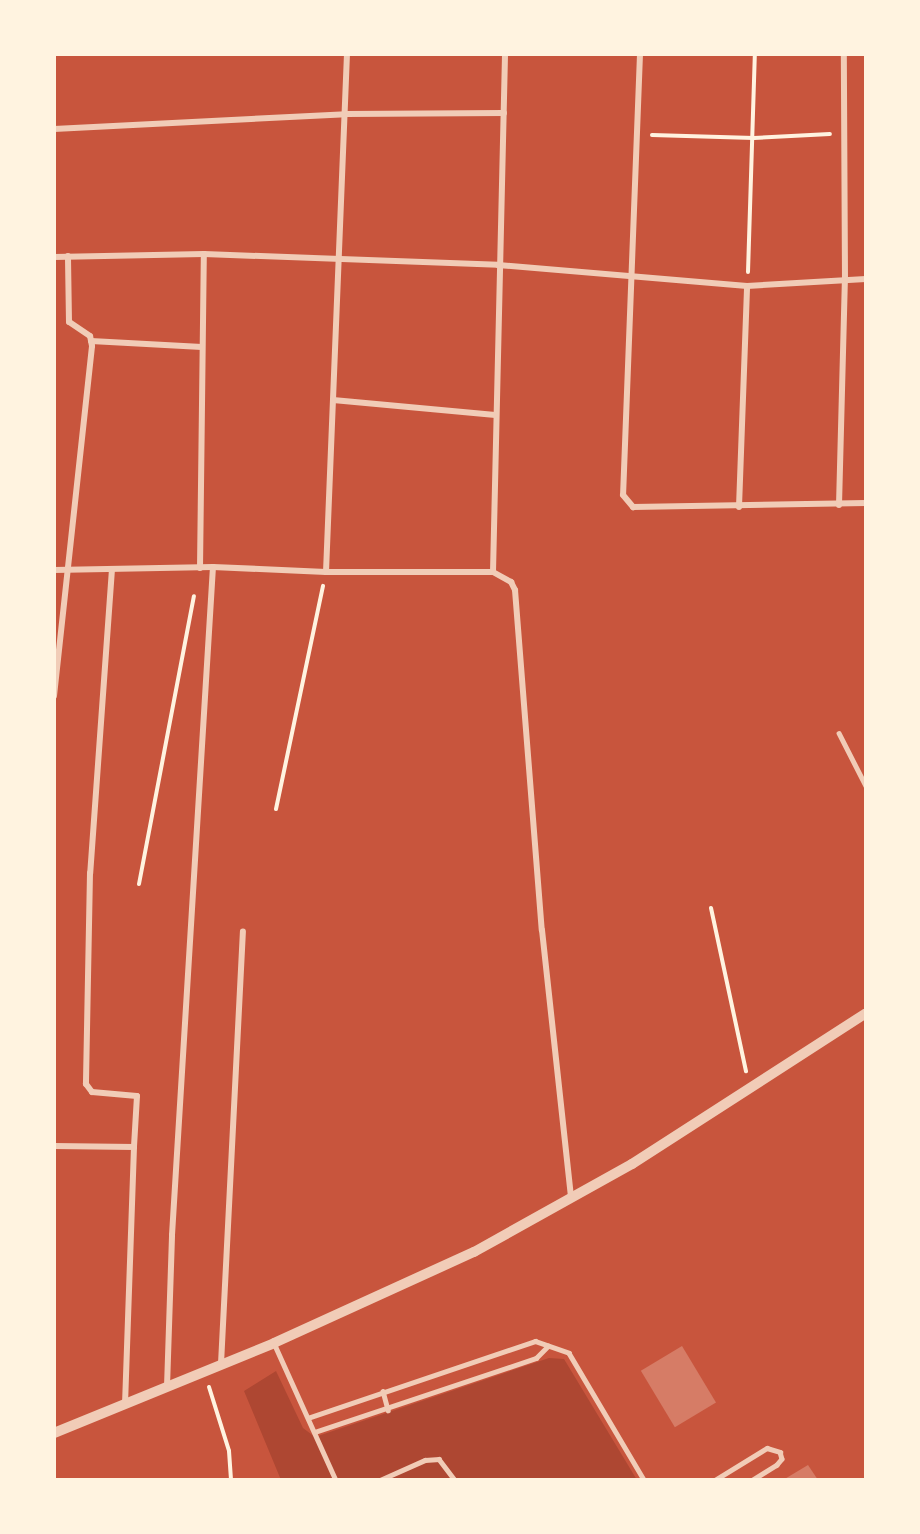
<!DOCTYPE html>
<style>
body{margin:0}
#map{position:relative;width:920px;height:1534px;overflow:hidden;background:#c8553d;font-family:"PT Serif",serif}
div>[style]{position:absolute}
.green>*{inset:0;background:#ae4732}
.building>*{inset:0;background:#d67c66;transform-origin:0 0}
.path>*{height:4px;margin:-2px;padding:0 2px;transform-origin:2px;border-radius:2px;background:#fff3e0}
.service>*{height:4.5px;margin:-2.25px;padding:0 2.25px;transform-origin:2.25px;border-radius:2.25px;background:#f1ccb7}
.minor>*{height:6px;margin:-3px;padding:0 3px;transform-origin:3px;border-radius:3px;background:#f1ccb7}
.tertiary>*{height:10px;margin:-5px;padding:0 5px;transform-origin:5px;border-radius:5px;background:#f1ccb7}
span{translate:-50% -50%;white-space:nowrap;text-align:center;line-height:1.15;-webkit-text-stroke:5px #fff3e0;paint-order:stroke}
.frame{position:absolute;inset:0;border:56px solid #fff3e0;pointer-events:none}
</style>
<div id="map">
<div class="green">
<div style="clip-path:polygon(549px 1358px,564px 1359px,637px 1480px,281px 1480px,244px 1391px,276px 1371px,303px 1428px,315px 1437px)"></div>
</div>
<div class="building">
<div style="left:682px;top:1346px;width:66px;height:48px;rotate:59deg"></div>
<div style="clip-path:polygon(808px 1465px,818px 1480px,783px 1480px)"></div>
</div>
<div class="path">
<div style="left:652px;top:135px;width:102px;rotate:1.7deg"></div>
<div style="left:754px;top:138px;width:76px;rotate:-3deg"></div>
<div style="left:748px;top:272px;width:218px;rotate:-88.2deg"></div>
<div style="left:276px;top:809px;width:228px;rotate:-78.1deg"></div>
<div style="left:139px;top:884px;width:293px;rotate:-79.2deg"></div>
<div style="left:711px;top:908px;width:167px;rotate:77.9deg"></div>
<div style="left:209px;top:1387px;width:67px;rotate:72.6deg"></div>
<div style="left:229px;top:1451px;width:29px;rotate:86deg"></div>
</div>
<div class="service">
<div style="left:839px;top:733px;width:59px;rotate:63deg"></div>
<div style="left:274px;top:1343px;width:150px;rotate:65.7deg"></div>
<div style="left:383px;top:1391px;width:20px;rotate:75deg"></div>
<div style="left:308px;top:1418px;width:240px;rotate:-18.7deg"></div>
<div style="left:535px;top:1341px;width:36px;rotate:19deg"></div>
<div style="left:569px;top:1353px;width:147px;rotate:59.4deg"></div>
<div style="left:315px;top:1432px;width:233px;rotate:-18.5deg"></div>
<div style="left:536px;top:1358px;width:17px;rotate:-45deg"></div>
<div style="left:380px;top:1480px;width:49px;rotate:-24deg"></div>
<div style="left:425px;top:1460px;width:14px;rotate:-4deg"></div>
<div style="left:439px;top:1459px;width:26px;rotate:53deg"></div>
<div style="left:715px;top:1480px;width:61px;rotate:-31.6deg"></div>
<div style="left:767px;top:1448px;width:14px;rotate:17deg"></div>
<div style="left:780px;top:1452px;width:7px;rotate:74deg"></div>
<div style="left:782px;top:1459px;width:8px;rotate:130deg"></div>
<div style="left:777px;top:1465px;width:28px;rotate:148deg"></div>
</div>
<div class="minor">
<div style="left:640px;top:54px;width:441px;rotate:92.2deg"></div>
<div style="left:623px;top:495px;width:16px;rotate:50deg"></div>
<div style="left:633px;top:507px;width:233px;rotate:-1deg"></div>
<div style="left:54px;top:129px;width:292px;rotate:-2.9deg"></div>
<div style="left:346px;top:114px;width:158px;rotate:-0.4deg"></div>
<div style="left:54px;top:257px;width:150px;rotate:-1.1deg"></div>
<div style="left:204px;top:254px;width:294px;rotate:2.1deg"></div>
<div style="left:498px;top:265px;width:250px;rotate:4.8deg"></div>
<div style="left:747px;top:286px;width:119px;rotate:-3.4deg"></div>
<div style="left:91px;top:341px;width:111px;rotate:3.1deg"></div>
<div style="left:333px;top:400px;width:163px;rotate:5.3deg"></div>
<div style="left:839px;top:505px;width:225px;rotate:-88.5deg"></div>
<div style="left:845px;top:280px;width:226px;rotate:-90.3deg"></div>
<div style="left:739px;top:507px;width:221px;rotate:-87.9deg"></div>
<div style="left:200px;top:568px;width:314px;rotate:-89.3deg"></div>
<div style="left:112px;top:569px;width:305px;rotate:94.1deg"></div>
<div style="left:90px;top:873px;width:211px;rotate:91.1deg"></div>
<div style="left:86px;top:1084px;width:10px;rotate:53deg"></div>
<div style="left:92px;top:1092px;width:45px;rotate:5.1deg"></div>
<div style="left:137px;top:1096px;width:51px;rotate:93.4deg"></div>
<div style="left:54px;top:570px;width:159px;rotate:-1.1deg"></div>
<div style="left:213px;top:567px;width:113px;rotate:2.5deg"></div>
<div style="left:326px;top:572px;width:167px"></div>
<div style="left:493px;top:572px;width:21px;rotate:29deg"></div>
<div style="left:511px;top:582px;width:9px;rotate:63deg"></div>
<div style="left:515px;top:590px;width:341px;rotate:85.5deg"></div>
<div style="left:542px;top:930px;width:270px;rotate:83.8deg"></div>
<div style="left:326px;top:572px;width:518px;rotate:-87.68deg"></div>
<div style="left:493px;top:572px;width:518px;rotate:-88.67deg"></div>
<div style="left:54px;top:696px;width:352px;rotate:-83.8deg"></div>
<div style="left:92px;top:346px;width:10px;rotate:-101deg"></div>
<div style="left:90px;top:336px;width:25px;rotate:-146deg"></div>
<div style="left:69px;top:322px;width:66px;rotate:-90.9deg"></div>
<div style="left:54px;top:1146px;width:80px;rotate:0.7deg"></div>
<div style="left:134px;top:1147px;width:257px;rotate:92deg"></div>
<div style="left:221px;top:1364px;width:433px;rotate:-87.1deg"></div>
<div style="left:167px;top:1387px;width:152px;rotate:-88.1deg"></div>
<div style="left:172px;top:1235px;width:669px;rotate:-86.49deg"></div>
</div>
<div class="tertiary">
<div style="left:54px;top:1433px;width:238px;rotate:-22.2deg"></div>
<div style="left:274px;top:1343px;width:220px;rotate:-24.5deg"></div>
<div style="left:474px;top:1252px;width:181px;rotate:-29.1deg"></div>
<div style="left:632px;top:1164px;width:278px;rotate:-32.8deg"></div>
</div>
<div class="frame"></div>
</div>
